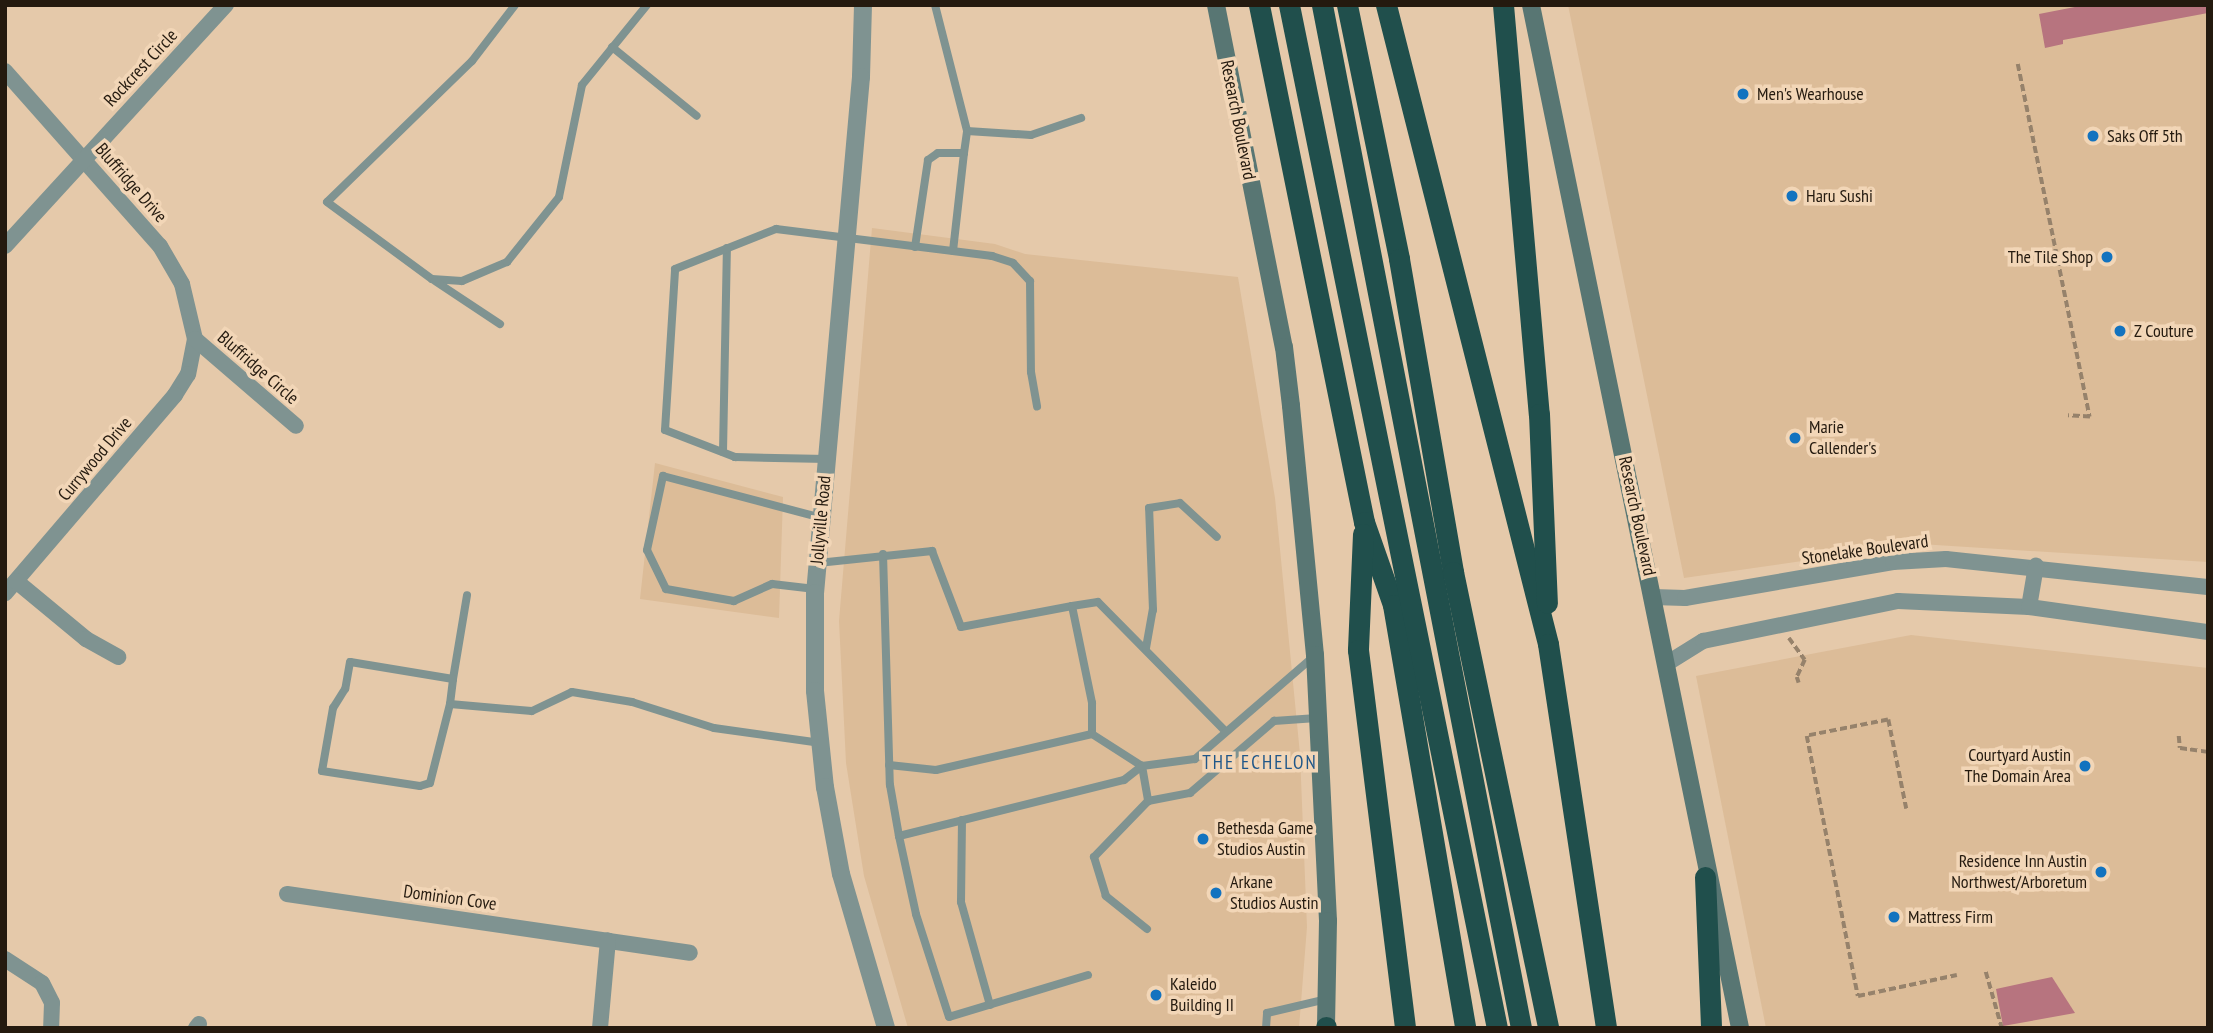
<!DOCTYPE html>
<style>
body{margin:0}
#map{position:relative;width:2213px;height:1033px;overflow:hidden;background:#e5c9aa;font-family:"PT Sans Narrow",sans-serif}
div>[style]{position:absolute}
.built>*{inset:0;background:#dcbc98}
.water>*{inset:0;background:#b7747f}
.path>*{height:3.5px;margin-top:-1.75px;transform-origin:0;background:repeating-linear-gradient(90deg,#96826b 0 7px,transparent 0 10.5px)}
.service>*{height:8px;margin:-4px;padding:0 4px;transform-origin:4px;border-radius:4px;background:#7f9391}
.minor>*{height:16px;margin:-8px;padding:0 8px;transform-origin:8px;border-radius:8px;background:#7f9391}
.tertiary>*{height:18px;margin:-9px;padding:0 9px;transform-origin:9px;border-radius:9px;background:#7f9391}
.secondary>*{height:18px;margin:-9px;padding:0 9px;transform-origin:9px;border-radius:9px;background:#587673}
.motorway>*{height:21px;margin:-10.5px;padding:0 10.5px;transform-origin:10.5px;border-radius:10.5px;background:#204f4c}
.dots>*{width:19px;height:19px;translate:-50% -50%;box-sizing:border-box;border:4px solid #f2d6b7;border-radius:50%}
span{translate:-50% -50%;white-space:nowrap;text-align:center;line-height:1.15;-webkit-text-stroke:7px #f2d6b7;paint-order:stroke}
.street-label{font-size:18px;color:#241a0f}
.poi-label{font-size:18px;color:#241a0f}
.left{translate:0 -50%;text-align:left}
.right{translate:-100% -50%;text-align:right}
.neighbourhood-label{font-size:19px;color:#205789;letter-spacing:2px}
.frame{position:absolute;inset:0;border:7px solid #241a0f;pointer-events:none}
</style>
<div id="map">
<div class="built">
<div style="clip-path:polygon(1568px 5px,2208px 5px,2208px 562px,1920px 544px,1684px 578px)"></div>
<div style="clip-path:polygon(872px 228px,995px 244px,1025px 254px,1238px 277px,1275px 498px,1300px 754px,1307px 927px,1299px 1028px,908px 1028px,864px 876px,846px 763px,839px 621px)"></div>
<div style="clip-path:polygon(655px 463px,783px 497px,779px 618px,640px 599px)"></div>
<div style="clip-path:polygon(1911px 635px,2208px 668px,2208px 1028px,1766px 1028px,1696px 676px)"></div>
</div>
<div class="water">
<div style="clip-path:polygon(2085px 5px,2208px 5px,2208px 13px,2063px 40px,2063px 44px,2045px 48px,2039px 14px)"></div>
<div style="clip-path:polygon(2052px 977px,2075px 1013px,2003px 1026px,1996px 989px)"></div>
</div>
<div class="path">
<div style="left:2018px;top:64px;width:360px;rotate:78.5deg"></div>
<div style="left:2090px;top:417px;width:22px;rotate:-177deg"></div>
<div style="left:1789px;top:638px;width:27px;rotate:54deg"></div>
<div style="left:1805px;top:660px;width:19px;rotate:115deg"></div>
<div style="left:1797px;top:677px;width:6px;rotate:72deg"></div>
<div style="left:2179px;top:736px;width:12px;rotate:85deg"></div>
<div style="left:2180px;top:748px;width:28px;rotate:8deg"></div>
<div style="left:1906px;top:809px;width:91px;rotate:-101.4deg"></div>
<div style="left:1888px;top:720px;width:83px;rotate:168.8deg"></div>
<div style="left:1807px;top:736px;width:265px;rotate:78.9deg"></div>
<div style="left:1858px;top:996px;width:101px;rotate:-12deg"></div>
<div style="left:1986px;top:972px;width:58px;rotate:74.1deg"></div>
</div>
<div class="service">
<div style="left:515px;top:5px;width:71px;rotate:127.5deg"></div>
<div style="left:472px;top:61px;width:202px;rotate:135.8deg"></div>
<div style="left:327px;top:202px;width:130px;rotate:36.3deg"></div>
<div style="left:432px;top:279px;width:30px;rotate:4deg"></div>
<div style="left:462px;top:281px;width:49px;rotate:-22.9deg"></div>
<div style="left:507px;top:262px;width:83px;rotate:-51.3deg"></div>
<div style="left:559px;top:197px;width:114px;rotate:-78.4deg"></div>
<div style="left:582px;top:85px;width:103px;rotate:-50.9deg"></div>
<div style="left:935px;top:5px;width:130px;rotate:75.7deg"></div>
<div style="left:612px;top:47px;width:109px;rotate:39.1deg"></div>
<div style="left:915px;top:247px;width:88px;rotate:-81.5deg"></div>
<div style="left:928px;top:160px;width:12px;rotate:-35deg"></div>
<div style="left:938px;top:153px;width:26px"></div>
<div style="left:964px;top:153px;width:22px;rotate:-82deg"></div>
<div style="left:967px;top:131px;width:64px;rotate:3.6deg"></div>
<div style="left:1031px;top:135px;width:53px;rotate:-18.8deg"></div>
<div style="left:953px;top:251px;width:99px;rotate:-83.6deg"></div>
<div style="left:435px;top:281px;width:78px;rotate:33.5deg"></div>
<div style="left:723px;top:452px;width:204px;rotate:-88.9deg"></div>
<div style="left:827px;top:459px;width:92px;rotate:-178.8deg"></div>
<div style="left:735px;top:457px;width:75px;rotate:-158.9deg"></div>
<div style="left:665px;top:430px;width:161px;rotate:-86.4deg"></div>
<div style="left:675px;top:269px;width:109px;rotate:-21.6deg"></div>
<div style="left:776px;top:229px;width:218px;rotate:7.1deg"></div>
<div style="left:992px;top:256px;width:22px;rotate:18deg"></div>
<div style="left:1013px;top:263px;width:25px;rotate:47deg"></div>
<div style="left:1030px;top:281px;width:91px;rotate:89.4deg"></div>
<div style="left:1031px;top:372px;width:35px;rotate:80deg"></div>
<div style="left:883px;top:554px;width:231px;rotate:88.3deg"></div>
<div style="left:890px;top:785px;width:52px;rotate:80deg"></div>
<div style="left:818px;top:563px;width:115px;rotate:-6deg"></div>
<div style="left:932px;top:551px;width:81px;rotate:69.1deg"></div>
<div style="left:961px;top:627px;width:113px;rotate:-10.7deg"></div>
<div style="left:1072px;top:606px;width:99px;rotate:78.3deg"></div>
<div style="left:1092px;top:703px;width:31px;rotate:90deg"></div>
<div style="left:815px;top:589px;width:43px;rotate:-173.4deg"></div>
<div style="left:772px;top:584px;width:42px;rotate:155.9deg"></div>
<div style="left:734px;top:601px;width:69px;rotate:-170deg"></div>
<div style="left:666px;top:589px;width:43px;rotate:-116deg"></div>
<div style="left:647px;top:550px;width:76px;rotate:-77.8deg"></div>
<div style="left:663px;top:476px;width:164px;rotate:14.8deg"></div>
<div style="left:1072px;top:606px;width:26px;rotate:-9deg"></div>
<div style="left:1098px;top:602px;width:182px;rotate:45.4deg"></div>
<div style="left:1146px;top:648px;width:39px;rotate:-80deg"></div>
<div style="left:1153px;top:610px;width:102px;rotate:-92.2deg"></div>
<div style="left:1149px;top:508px;width:31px;rotate:-9deg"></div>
<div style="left:1180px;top:503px;width:50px;rotate:42.6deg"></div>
<div style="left:453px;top:679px;width:85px;rotate:-80.5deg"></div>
<div style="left:450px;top:704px;width:25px;rotate:-83deg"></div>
<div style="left:453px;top:679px;width:104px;rotate:-170.6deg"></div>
<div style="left:350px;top:662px;width:27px;rotate:100deg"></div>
<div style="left:345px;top:689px;width:22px;rotate:122deg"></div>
<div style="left:333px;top:708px;width:64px;rotate:99.9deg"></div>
<div style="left:322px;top:771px;width:99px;rotate:8.7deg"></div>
<div style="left:420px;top:786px;width:10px;rotate:-17deg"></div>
<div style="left:430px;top:783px;width:81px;rotate:-75.8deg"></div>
<div style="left:450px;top:704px;width:82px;rotate:4.9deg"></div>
<div style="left:532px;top:711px;width:44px;rotate:-25.4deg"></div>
<div style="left:572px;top:692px;width:61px;rotate:9.5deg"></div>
<div style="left:632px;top:702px;width:86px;rotate:17.6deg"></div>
<div style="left:714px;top:728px;width:108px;rotate:8deg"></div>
<div style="left:889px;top:765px;width:47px;rotate:6.1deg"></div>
<div style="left:936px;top:770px;width:160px;rotate:-13deg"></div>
<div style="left:1092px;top:734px;width:59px;rotate:32.6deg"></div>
<div style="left:1142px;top:766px;width:36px;rotate:80deg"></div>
<div style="left:962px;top:820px;width:82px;rotate:90.7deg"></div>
<div style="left:961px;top:902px;width:107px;rotate:74.3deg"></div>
<div style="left:1147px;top:929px;width:53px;rotate:-141.2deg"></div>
<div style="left:1106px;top:896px;width:41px;rotate:-107.1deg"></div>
<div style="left:1094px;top:857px;width:78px;rotate:-46deg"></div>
<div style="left:1148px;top:801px;width:43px;rotate:-10.8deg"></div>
<div style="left:1190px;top:793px;width:111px;rotate:-40.6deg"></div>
<div style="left:1274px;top:721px;width:43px;rotate:-4deg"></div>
<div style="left:1088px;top:975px;width:145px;rotate:163.2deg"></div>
<div style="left:949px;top:1017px;width:108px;rotate:-107.8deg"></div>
<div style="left:916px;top:914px;width:80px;rotate:-102.3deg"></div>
<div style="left:899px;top:836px;width:232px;rotate:-14deg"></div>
<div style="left:1124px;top:780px;width:23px;rotate:-38deg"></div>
<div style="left:1142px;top:766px;width:53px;rotate:-7.5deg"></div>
<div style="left:1195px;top:759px;width:156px;rotate:-40.8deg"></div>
<div style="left:1266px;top:1028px;width:15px;rotate:-86deg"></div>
<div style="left:1267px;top:1013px;width:62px;rotate:-13.1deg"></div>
</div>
<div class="minor">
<div style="left:5px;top:71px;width:234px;rotate:48.5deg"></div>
<div style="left:160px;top:246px;width:44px;rotate:59.9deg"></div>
<div style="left:182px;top:284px;width:57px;rotate:76.7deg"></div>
<div style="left:195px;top:339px;width:36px;rotate:101deg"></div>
<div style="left:188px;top:374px;width:25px;rotate:122deg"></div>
<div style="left:175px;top:395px;width:261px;rotate:130.6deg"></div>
<div style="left:5px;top:246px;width:327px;rotate:-47.5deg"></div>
<div style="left:195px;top:339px;width:133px;rotate:40.7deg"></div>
<div style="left:16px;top:581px;width:91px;rotate:39.6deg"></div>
<div style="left:86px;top:639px;width:37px;rotate:29deg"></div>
<div style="left:1653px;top:597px;width:32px;rotate:2deg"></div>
<div style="left:1685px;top:598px;width:211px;rotate:-9.8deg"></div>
<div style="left:1893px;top:562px;width:53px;rotate:-3.2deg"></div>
<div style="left:1946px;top:559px;width:263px;rotate:6.1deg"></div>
<div style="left:2029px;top:607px;width:42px;rotate:-80.3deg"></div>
<div style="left:1666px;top:664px;width:44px;rotate:-31.9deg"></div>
<div style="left:1703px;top:641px;width:199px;rotate:-11.6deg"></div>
<div style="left:1898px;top:601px;width:131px;rotate:2.6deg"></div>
<div style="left:2029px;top:607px;width:181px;rotate:8deg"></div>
<div style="left:287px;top:894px;width:407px;rotate:8.3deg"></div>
<div style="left:5px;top:959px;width:44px;rotate:33deg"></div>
<div style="left:42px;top:983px;width:22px;rotate:63deg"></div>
<div style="left:52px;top:1003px;width:25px;rotate:92deg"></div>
<div style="left:196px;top:1028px;width:5px;rotate:-53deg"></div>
<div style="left:600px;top:1028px;width:88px;rotate:-84.8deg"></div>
</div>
<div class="tertiary">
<div style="left:863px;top:5px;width:72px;rotate:91.6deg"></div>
<div style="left:861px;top:77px;width:518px;rotate:95.09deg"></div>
<div style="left:815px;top:593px;width:98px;rotate:90deg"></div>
<div style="left:815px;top:691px;width:97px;rotate:84.1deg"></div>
<div style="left:825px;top:787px;width:88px;rotate:79.6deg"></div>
<div style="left:841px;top:874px;width:160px;rotate:73.7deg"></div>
</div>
<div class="secondary">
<div style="left:1216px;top:5px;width:349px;rotate:78.8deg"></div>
<div style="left:1284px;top:347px;width:59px;rotate:83.2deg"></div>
<div style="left:1291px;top:406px;width:250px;rotate:84.5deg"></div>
<div style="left:1315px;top:655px;width:266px;rotate:87.2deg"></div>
<div style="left:1328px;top:921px;width:107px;rotate:91.1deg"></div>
<div style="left:1531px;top:5px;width:1044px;rotate:78.45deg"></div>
</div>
<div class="motorway">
<div style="left:1259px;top:5px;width:528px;rotate:78.52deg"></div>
<div style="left:1364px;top:522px;width:88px;rotate:70.7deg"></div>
<div style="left:1393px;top:605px;width:429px;rotate:80.3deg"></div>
<div style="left:1289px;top:5px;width:1044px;rotate:78.51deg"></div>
<div style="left:1322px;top:5px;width:1042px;rotate:78.99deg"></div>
<div style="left:1347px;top:5px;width:259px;rotate:78.4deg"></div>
<div style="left:1399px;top:259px;width:318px;rotate:80.2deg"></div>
<div style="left:1453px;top:572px;width:466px;rotate:78.2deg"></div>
<div style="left:1386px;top:5px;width:659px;rotate:75.77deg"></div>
<div style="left:1548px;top:644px;width:388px;rotate:81.4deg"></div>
<div style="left:1503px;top:5px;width:411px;rotate:85deg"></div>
<div style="left:1539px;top:414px;width:189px;rotate:87.6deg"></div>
<div style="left:1363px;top:534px;width:116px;rotate:92.5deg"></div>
<div style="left:1358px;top:650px;width:381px;rotate:82.9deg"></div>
<div style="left:1705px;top:877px;width:151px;rotate:87.7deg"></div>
<div style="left:1326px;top:1027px;width:1px;rotate:90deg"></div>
</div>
<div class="dots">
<div style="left:1743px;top:94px;background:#1373bf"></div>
<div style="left:2093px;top:136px;background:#1373bf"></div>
<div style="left:1792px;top:196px;background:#1373bf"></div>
<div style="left:2107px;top:257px;background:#1373bf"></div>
<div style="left:2120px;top:331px;background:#1373bf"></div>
<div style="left:1795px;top:438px;background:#1373bf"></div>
<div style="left:2085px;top:766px;background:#1373bf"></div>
<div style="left:1203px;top:839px;background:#1373bf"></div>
<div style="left:2101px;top:872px;background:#1373bf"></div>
<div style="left:1216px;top:893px;background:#1373bf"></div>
<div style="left:1894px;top:917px;background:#1373bf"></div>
<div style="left:1156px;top:995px;background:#1373bf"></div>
</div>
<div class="street-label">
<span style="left:141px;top:68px;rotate:-47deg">Rockcrest Circle</span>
<span style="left:1238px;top:120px;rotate:79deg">Research Boulevard</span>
<span style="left:131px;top:183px;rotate:49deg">Bluffridge Drive</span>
<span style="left:258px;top:368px;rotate:41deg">Bluffridge Circle</span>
<span style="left:95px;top:459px;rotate:-50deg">Currywood Drive</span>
<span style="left:1637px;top:516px;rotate:78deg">Research Boulevard</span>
<span style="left:821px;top:520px;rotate:-85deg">Jollyville Road</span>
<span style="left:1865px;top:550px;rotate:-8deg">Stonelake Boulevard</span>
<span style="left:450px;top:898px;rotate:8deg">Dominion Cove</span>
</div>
<div class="poi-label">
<span class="left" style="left:1757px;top:94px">Men's Wearhouse</span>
<span class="left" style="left:2107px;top:136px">Saks Off 5th</span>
<span class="left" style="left:1806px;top:196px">Haru Sushi</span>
<span class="right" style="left:2093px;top:257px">The Tile Shop</span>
<span class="left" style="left:2134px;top:331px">Z Couture</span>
<span class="left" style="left:1809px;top:438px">Marie<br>Callender's</span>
<span class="right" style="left:2071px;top:766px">Courtyard Austin<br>The Domain Area</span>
<span class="left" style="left:1217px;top:839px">Bethesda Game<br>Studios Austin</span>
<span class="right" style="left:2087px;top:872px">Residence Inn Austin<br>Northwest/Arboretum</span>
<span class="left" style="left:1230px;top:893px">Arkane<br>Studios Austin</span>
<span class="left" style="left:1908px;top:917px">Mattress Firm</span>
<span class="left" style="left:1170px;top:995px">Kaleido<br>Building II</span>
</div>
<div class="neighbourhood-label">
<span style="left:1260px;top:763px">THE ECHELON</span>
</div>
<div class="frame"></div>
</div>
